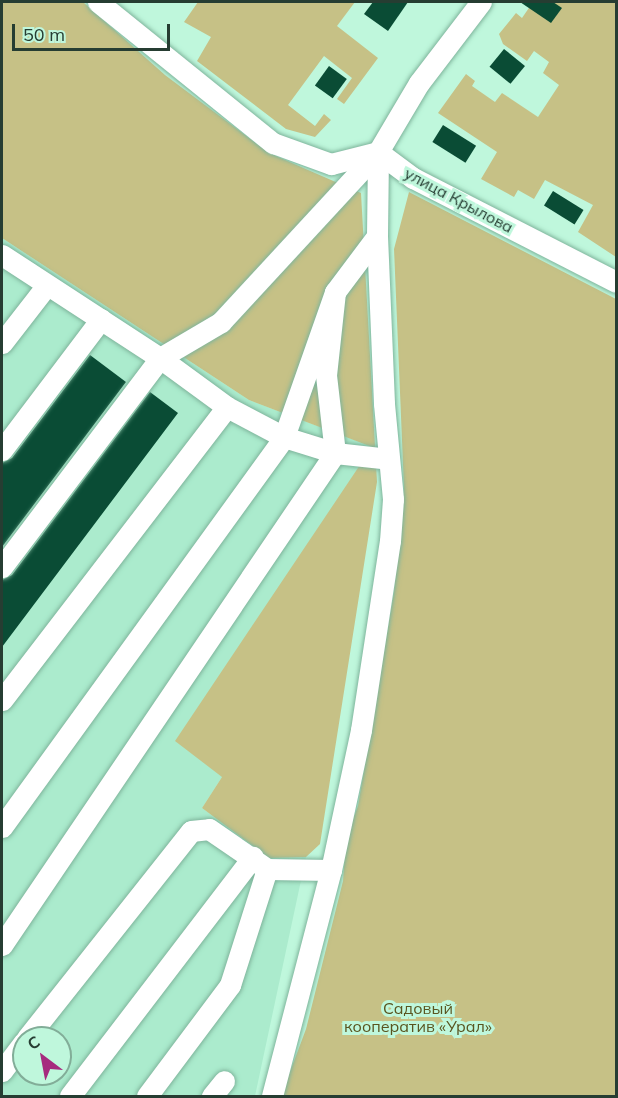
<!DOCTYPE html>
<meta charset="utf-8">
<style>
body{margin:0}
#map{position:relative;width:618px;height:1098px;overflow:hidden;background:#bff7dc;font-family:Mulish,sans-serif}
div>[style]{position:absolute}
.built>*{inset:0;background:#abebcd}
.green>*{inset:0;background:#c6c186}
.building>*{inset:0;background:#0a4c35;transform-origin:0 0}
.roads{filter:drop-shadow(0 0 2px #7eb49b) drop-shadow(0 0 2px #7eb49b)}
.minor>*{height:21px;margin:-10.5px;padding:0 10.5px;transform-origin:10.5px;border-radius:10.5px;background:#fff}
span{translate:-50% -50%;white-space:nowrap;text-align:center;line-height:1.15;-webkit-text-stroke:6px #bff7dc;paint-order:stroke}
.street-label{font-size:16px;color:#263d32}
.park-label{font-size:16px;color:#59541f}
.frame{position:absolute;inset:0;border:3px solid #263d32;pointer-events:none}
.north{position:absolute;left:12px;top:1026px;width:60px;height:60px;box-sizing:border-box;background:#bff7dc;border:2px solid #82ad98;border-radius:50%;rotate:328deg;font-size:16px;font-weight:700;line-height:24px;text-align:center;color:#263d32}
.north::after{content:'';display:block;margin:auto;width:21px;height:27px;background:#a62a7e;clip-path:polygon(50% 0,100% 100%,50% 72%,0 100%)}
.scale{position:absolute;left:12px;top:24px;width:158px;height:27px;box-sizing:border-box;border:3px solid #263d32;border-top:0;padding-left:8px;font-size:18px;line-height:21px;white-space:nowrap;color:#263d32;-webkit-text-stroke:4px #bff7dc;paint-order:stroke}
</style>
<div id="map">
<div class="built">
<div style="clip-path:polygon(evenodd,2px 238px,249px 400px,373px 447px,222px 777px,202px 808px,269px 858px,306px 857px,255px 1096px,2px 1096px,2px 238px,24px 1038px,60px 1038px,60px 1074px,24px 1074px,24px 1038px)"></div>
</div>
<div class="green">
<div style="clip-path:polygon(2px 2px,83px 2px,165px 75px,269px 153px,361px 193px,377px 482px,320px 844px,306px 857px,269px 858px,202px 808px,222px 777px,175px 741px,372px 447px,249px 400px,2px 238px)"></div>
<div style="clip-path:polygon(198px 2px,355px 2px,337px 26px,378px 58px,344px 104px,337px 99px,352px 78px,324px 56px,288px 105px,315px 126px,324px 114px,331px 120px,315px 137px,286px 129px,197px 61px,211px 37px,184px 22px)"></div>
<div style="clip-path:polygon(533px 2px,616px 2px,616px 257px,578px 232px,593px 205px,545px 180px,534px 199px,518px 190px,514px 197px,481px 179px,497px 152px,438px 113px,466px 74px,475px 81px,472px 86px,495px 102px,502px 93px,538px 117px,559px 85px,543px 73px,549px 62px,534px 51px,527px 61px,503px 44px,499px 34px,516px 13px,522px 18px)"></div>
<div style="clip-path:polygon(409px 192px,616px 299px,616px 1096px,281px 1096px,306px 1029px,343px 881px,346px 838px,358px 806px,394px 592px,404px 488px,394px 249px)"></div>
</div>
<div class="building">
<div style="clip-path:polygon(373px 2px,408px 2px,388px 31px,364px 14px)"></div>
<div style="clip-path:polygon(520px 2px,553px 2px,562px 8px,551px 23px)"></div>
<div style="left:504px;top:49px;width:27px;height:23px;rotate:39deg"></div>
<div style="left:329px;top:66px;width:22px;height:24px;rotate:36deg"></div>
<div style="left:443px;top:125px;width:39px;height:20px;rotate:32deg"></div>
<div style="left:553px;top:191px;width:36px;height:17px;rotate:32deg"></div>
<div style="clip-path:polygon(90px 355px,126px 382px,2px 547px,2px 463px,12px 458px)"></div>
<div style="clip-path:polygon(150px 392px,178px 413px,2px 647px,2px 580px,12px 575px)"></div>
</div>
<div class="roads">
<div class="minor">
<div style="left:98px;top:2px;width:225px;rotate:38.9deg"></div>
<div style="left:273px;top:143px;width:62px;rotate:19.9deg"></div>
<div style="left:331px;top:164px;width:49px;rotate:-14.3deg"></div>
<div style="left:378px;top:152px;width:44px;rotate:36.6deg"></div>
<div style="left:413px;top:178px;width:228px;rotate:27.1deg"></div>
<div style="left:2px;top:255px;width:189px;rotate:33.1deg"></div>
<div style="left:160px;top:358px;width:71px;rotate:-30.5deg"></div>
<div style="left:221px;top:322px;width:231px;rotate:-47.3deg"></div>
<div style="left:378px;top:152px;width:80px;rotate:-59.3deg"></div>
<div style="left:419px;top:83px;width:102px;rotate:-52.6deg"></div>
<div style="left:2px;top:343px;width:73px;rotate:-52.2deg"></div>
<div style="left:2px;top:450px;width:164px;rotate:-52.9deg"></div>
<div style="left:2px;top:567px;width:262px;rotate:-52.9deg"></div>
<div style="left:160px;top:358px;width:83px;rotate:36.2deg"></div>
<div style="left:227px;top:407px;width:64px;rotate:27.8deg"></div>
<div style="left:284px;top:437px;width:53px;rotate:17.4deg"></div>
<div style="left:335px;top:453px;width:54px;rotate:6.3deg"></div>
<div style="left:2px;top:700px;width:369px;rotate:-52.5deg"></div>
<div style="left:2px;top:827px;width:481px;rotate:-54.1deg"></div>
<div style="left:284px;top:437px;width:154px;rotate:-70.6deg"></div>
<div style="left:335px;top:292px;width:70px;rotate:-53.1deg"></div>
<div style="left:2px;top:945px;width:594px;rotate:-55.91deg"></div>
<div style="left:335px;top:453px;width:79px;rotate:-96.6deg"></div>
<div style="left:326px;top:375px;width:83px;rotate:-83.8deg"></div>
<div style="left:27px;top:1038px;width:264px;rotate:-51.6deg"></div>
<div style="left:191px;top:831px;width:18px;rotate:-6deg"></div>
<div style="left:209px;top:829px;width:70px;rotate:34.6deg"></div>
<div style="left:267px;top:869px;width:64px;rotate:0.9deg"></div>
<div style="left:2px;top:1071px;width:36px;rotate:-53deg"></div>
<div style="left:70px;top:1096px;width:301px;rotate:-52.6deg"></div>
<div style="left:147px;top:1096px;width:139px;rotate:-53.2deg"></div>
<div style="left:230px;top:985px;width:122px;rotate:-72.3deg"></div>
<div style="left:212px;top:1096px;width:19px;rotate:-51deg"></div>
<div style="left:272px;top:1096px;width:234px;rotate:-75.4deg"></div>
<div style="left:331px;top:870px;width:143px;rotate:-77.9deg"></div>
<div style="left:361px;top:730px;width:191px;rotate:-81.3deg"></div>
<div style="left:390px;top:541px;width:42px;rotate:-85.9deg"></div>
<div style="left:393px;top:499px;width:96px;rotate:-95.4deg"></div>
<div style="left:384px;top:403px;width:167px;rotate:-92.4deg"></div>
<div style="left:377px;top:236px;width:84px;rotate:-89.3deg"></div>
</div>
</div>
<div class="street-label">
<span style="left:459px;top:200px;rotate:28deg">улица Крылова</span>
</div>
<div class="park-label">
<span style="left:418px;top:1017px">Садовый<br>кооператив «Урал»</span>
</div>
<div class="frame"></div>
<div class="north">С</div>
<div class="scale">50 m</div>
</div>
